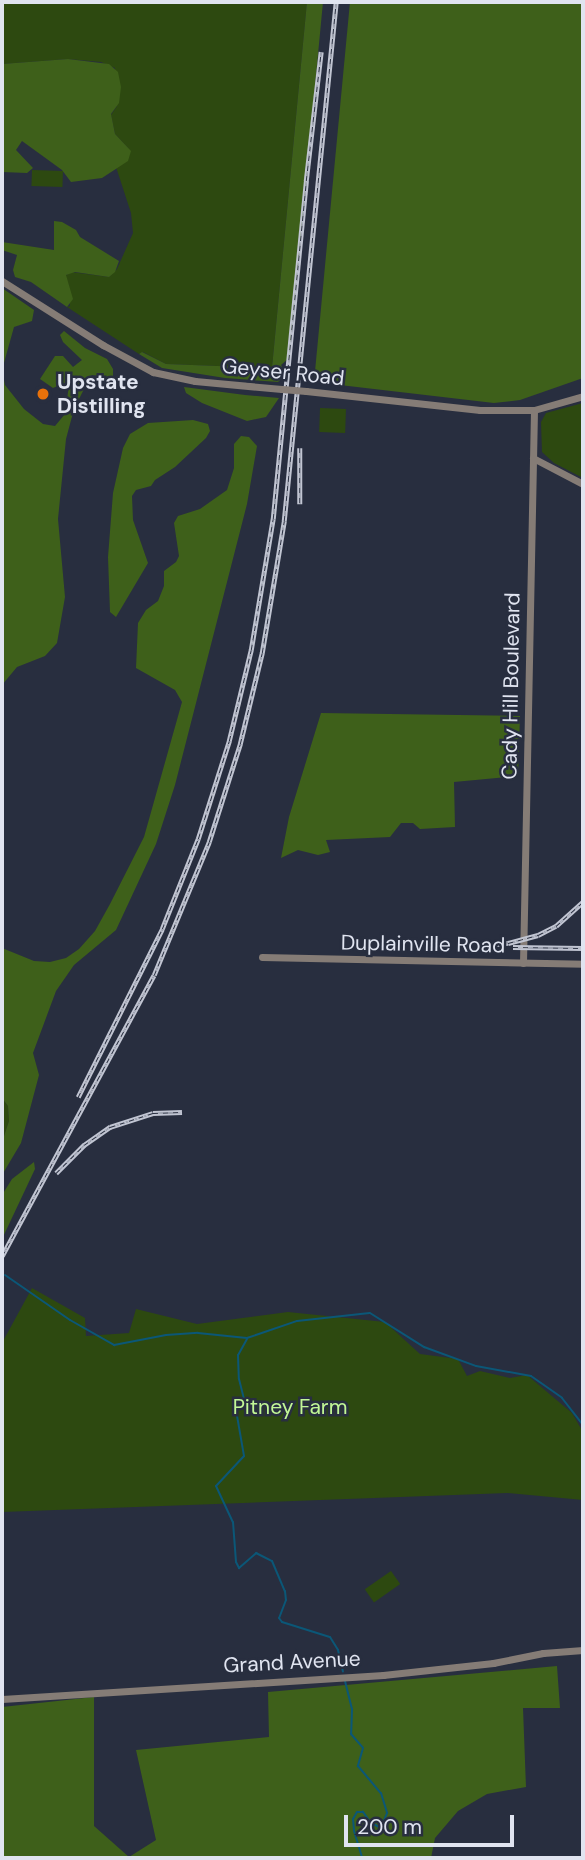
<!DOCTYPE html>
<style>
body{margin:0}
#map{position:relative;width:585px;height:1860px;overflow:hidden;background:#282e3f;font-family:"DM Sans",sans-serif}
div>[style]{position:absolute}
.green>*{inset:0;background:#2d4910;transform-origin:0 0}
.forest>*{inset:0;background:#3e601a}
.stream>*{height:2px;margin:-1px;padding:0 1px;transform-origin:1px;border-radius:1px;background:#0b5777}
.tertiary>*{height:7px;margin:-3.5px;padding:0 3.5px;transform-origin:3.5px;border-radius:3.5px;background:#857c76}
.rail>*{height:4.5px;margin-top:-2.25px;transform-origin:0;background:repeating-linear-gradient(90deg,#282e3f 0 5px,#c1c5d2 0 10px);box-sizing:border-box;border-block:2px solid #c1c5d2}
.tertiary-bridge>*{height:7px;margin:-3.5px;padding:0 3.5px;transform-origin:3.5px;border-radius:3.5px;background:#857c76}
.dots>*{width:19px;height:19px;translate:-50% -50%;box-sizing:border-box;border:4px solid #282e3f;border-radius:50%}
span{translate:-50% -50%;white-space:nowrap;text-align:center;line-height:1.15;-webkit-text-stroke:5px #282e3f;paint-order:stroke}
.street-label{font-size:21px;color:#e0e4f0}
.poi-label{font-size:21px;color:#e0e4f0;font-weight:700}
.left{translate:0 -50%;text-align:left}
.park-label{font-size:21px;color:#c2f796}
.frame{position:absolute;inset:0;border:4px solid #e0e4f0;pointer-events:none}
.scale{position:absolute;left:344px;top:1815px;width:170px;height:32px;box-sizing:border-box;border:4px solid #e0e4f0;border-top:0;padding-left:9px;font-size:21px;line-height:24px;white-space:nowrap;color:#e0e4f0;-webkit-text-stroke:5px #282e3f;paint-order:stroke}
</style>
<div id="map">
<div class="green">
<div style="clip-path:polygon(2px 2px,307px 2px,272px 368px,166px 364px,143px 352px,139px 354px,67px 307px,70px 306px,69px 286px,65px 276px,71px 272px,109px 277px,117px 269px,133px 233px,131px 213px,116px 167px,128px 148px,115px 134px,111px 115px,117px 106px,115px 68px,101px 62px,68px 59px,2px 64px)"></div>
<div style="left:32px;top:170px;width:31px;height:16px;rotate:2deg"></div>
<div style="clip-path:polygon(583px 403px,583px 478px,554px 463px,542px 452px,541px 422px,546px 413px)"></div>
<div style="left:320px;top:408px;width:26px;height:24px;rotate:2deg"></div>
<div style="clip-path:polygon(2px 1098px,8px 1106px,9px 1121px,2px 1142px)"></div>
<div style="clip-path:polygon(32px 1288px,85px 1318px,86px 1336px,129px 1333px,136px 1309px,197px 1324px,288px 1312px,385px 1322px,420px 1354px,458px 1359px,467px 1376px,480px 1371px,510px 1378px,527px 1375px,572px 1413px,583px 1432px,583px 1500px,507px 1493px,2px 1512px,2px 1343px)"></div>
<div style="left:391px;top:1571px;width:16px;height:32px;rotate:55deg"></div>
</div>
<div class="forest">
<div style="clip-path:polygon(307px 2px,323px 2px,289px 358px,281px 365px,286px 374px,278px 382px,225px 378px,162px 368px,139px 354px,142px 352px,166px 364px,272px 368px)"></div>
<div style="clip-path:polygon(350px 2px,583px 2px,583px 378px,520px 400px,494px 403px,314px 382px)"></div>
<div style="clip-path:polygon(68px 59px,109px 64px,118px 72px,121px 87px,119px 103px,111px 114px,115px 134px,131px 151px,128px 161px,102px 178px,71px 182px,62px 170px,22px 141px,16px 150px,33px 168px,27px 173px,2px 172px,2px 64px)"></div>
<div style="clip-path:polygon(54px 221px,62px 222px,76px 230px,80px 237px,119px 261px,115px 272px,109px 277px,75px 272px,66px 275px,73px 299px,67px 307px,31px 282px,15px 277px,13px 270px,17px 255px,2px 250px,2px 242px,54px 250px)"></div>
<div style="clip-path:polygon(2px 288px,34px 310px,32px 321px,14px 327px,2px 370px)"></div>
<div style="clip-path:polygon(64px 331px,85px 348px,107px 359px,113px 369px,113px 376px,111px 379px,92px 375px,90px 377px,74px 409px,66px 439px,58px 519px,65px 597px,57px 643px,45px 656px,17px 667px,2px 685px,2px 370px,5px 385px,24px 409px,43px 424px,55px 426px,65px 414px,69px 385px,67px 382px,53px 388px,40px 379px,55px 356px,63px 356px,73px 367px,82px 360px,63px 342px,60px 335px)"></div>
<div style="clip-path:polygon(184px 387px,245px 395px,279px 398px,266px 417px,247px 421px,202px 403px,186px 393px)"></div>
<div style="clip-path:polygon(193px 420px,208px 424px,210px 431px,206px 438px,175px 467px,155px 480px,151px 486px,136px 490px,132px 496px,133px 520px,148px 563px,116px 617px,110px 612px,108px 557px,113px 493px,123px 448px,130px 434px,148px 423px)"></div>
<div style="clip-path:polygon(241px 436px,249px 437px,257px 446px,247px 504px,175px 785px,156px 844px,116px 930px,74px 965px,56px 991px,33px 1053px,39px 1075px,21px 1143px,2px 1175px,2px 1142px,9px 1121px,8px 1106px,2px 1098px,2px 948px,34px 961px,50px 962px,66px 958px,79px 949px,95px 931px,110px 904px,144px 837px,182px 702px,175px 690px,136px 668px,138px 623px,146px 610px,158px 601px,164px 586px,164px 571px,176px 562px,179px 556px,174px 523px,178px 516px,200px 509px,227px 490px,234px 468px,234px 444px)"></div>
<div style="clip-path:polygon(321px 713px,520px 716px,518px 776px,454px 782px,455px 827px,420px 829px,413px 823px,401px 823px,390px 837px,326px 840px,330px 852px,318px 855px,298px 850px,281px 858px,289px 817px)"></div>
<div style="clip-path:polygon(34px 1162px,35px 1169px,2px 1239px,2px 1195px,12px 1179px)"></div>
<div style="clip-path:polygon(557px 1666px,560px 1708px,523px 1708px,526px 1787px,487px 1794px,458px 1811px,435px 1838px,431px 1858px,2px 1858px,2px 1707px,94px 1697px,94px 1826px,129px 1857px,156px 1840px,136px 1750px,269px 1737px,268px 1692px)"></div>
</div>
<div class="stream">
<div style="left:5px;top:1275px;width:79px;rotate:34.7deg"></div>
<div style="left:70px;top:1320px;width:51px;rotate:29.6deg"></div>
<div style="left:114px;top:1345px;width:53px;rotate:-10.9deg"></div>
<div style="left:166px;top:1335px;width:32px;rotate:-4deg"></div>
<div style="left:198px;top:1333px;width:49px;rotate:5.8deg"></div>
<div style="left:247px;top:1338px;width:53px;rotate:-18.8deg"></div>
<div style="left:297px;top:1321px;width:73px;rotate:-6.3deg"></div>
<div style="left:370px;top:1313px;width:64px;rotate:32.2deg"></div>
<div style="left:424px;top:1347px;width:55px;rotate:20.1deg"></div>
<div style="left:476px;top:1366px;width:56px;rotate:10.3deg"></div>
<div style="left:531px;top:1376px;width:38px;rotate:35deg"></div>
<div style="left:562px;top:1398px;width:34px;rotate:52deg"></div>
<div style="left:247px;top:1339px;width:18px;rotate:119deg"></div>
<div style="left:238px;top:1355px;width:24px;rotate:88deg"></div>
<div style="left:239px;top:1379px;width:21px;rotate:76deg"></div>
<div style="left:244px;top:1399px;width:14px;rotate:126deg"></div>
<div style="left:236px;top:1410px;width:47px;rotate:80.1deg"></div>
<div style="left:244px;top:1456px;width:41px;rotate:133deg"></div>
<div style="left:216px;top:1486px;width:40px;rotate:65deg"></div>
<div style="left:233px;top:1522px;width:40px;rotate:85.7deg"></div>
<div style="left:236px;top:1562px;width:7px;rotate:63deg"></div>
<div style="left:239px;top:1568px;width:23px;rotate:-41deg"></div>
<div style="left:256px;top:1553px;width:18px;rotate:27deg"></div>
<div style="left:272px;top:1561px;width:33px;rotate:67deg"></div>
<div style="left:285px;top:1591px;width:9px;rotate:84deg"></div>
<div style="left:286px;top:1600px;width:19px;rotate:111deg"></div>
<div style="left:279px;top:1618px;width:5px;rotate:53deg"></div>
<div style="left:282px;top:1622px;width:50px;rotate:17.4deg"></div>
<div style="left:330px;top:1637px;width:15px;rotate:58deg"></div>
<div style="left:338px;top:1650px;width:22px;rotate:77deg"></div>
<div style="left:345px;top:1681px;width:29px;rotate:76deg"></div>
<div style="left:352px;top:1709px;width:25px;rotate:92deg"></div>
<div style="left:351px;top:1734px;width:18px;rotate:49deg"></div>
<div style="left:363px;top:1748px;width:19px;rotate:106deg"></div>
<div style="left:358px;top:1766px;width:35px;rotate:50deg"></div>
<div style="left:381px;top:1793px;width:21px;rotate:73deg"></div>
<div style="left:387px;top:1813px;width:16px;rotate:112deg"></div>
<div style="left:381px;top:1828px;width:11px;rotate:-153deg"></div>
<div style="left:371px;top:1823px;width:14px;rotate:-126deg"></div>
<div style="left:363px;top:1812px;width:6px;rotate:180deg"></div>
<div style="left:357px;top:1812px;width:8px;rotate:120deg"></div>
<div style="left:353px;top:1819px;width:12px;rotate:85deg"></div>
<div style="left:354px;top:1831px;width:28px;rotate:73deg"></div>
</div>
<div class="tertiary">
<div style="left:2px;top:281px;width:120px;rotate:32.4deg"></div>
<div style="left:103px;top:345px;width:57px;rotate:28.4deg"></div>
<div style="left:153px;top:372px;width:43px;rotate:12.1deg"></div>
<div style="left:195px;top:381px;width:87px;rotate:5.3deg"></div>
<div style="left:306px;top:391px;width:175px;rotate:6.2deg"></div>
<div style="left:480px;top:410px;width:54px"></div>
<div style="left:534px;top:410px;width:51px;rotate:-15.9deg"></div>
<div style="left:533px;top:458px;width:56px;rotate:27.5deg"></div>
<div style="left:262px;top:957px;width:321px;rotate:1.2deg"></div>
<div style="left:523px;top:963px;width:553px;rotate:-88.86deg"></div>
<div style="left:2px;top:1699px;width:382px;rotate:-3.6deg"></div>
<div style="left:383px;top:1675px;width:111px;rotate:-6.2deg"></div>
<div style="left:493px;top:1663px;width:51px;rotate:-11.3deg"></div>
<div style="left:543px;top:1653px;width:40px;rotate:-4.3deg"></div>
</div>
<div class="rail">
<div style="left:300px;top:448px;width:56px;rotate:90deg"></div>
<div style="left:478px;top:946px;width:30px;rotate:-6deg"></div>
<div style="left:508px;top:943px;width:31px;rotate:-15deg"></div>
<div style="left:538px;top:935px;width:20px;rotate:-27deg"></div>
<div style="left:556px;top:926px;width:36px;rotate:-42deg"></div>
<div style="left:513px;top:947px;width:70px;rotate:0.8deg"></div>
<div style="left:78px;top:1097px;width:188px;rotate:-63.4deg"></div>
<div style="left:162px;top:929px;width:97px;rotate:-68.2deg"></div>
<div style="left:198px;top:839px;width:103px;rotate:-72.4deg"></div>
<div style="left:229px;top:741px;width:94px;rotate:-76.4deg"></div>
<div style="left:251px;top:650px;width:133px;rotate:-80.5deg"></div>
<div style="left:273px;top:519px;width:340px;rotate:-84.4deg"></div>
<div style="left:306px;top:181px;width:130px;rotate:-83.4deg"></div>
<div style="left:56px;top:1173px;width:40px;rotate:-45deg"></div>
<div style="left:84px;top:1145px;width:32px;rotate:-35deg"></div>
<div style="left:110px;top:1127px;width:45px;rotate:-18deg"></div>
<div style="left:153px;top:1113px;width:29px;rotate:-2deg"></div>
<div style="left:2px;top:1256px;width:319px;rotate:-61.6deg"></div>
<div style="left:154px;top:975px;width:144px;rotate:-67.5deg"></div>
<div style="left:209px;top:842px;width:103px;rotate:-72.4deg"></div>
<div style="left:240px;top:744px;width:94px;rotate:-76.4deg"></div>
<div style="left:262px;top:653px;width:134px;rotate:-80.5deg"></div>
<div style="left:284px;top:521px;width:522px;rotate:-84.28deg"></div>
</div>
<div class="tertiary-bridge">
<div style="left:282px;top:389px;width:24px;rotate:5deg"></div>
</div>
<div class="dots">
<div style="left:43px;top:394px;background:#e8710a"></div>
</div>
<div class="street-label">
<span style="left:283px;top:372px;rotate:6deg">Geyser Road</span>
<span style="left:511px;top:686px;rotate:-89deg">Cady Hill Boulevard</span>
<span style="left:423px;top:944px;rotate:1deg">Duplainville Road</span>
<span style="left:292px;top:1662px;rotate:-3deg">Grand Avenue</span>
</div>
<div class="poi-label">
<span class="left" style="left:57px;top:394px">Upstate<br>Distilling</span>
</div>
<div class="park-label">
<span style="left:290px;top:1407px">Pitney Farm</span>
</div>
<div class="frame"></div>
<div class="scale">200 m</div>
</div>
